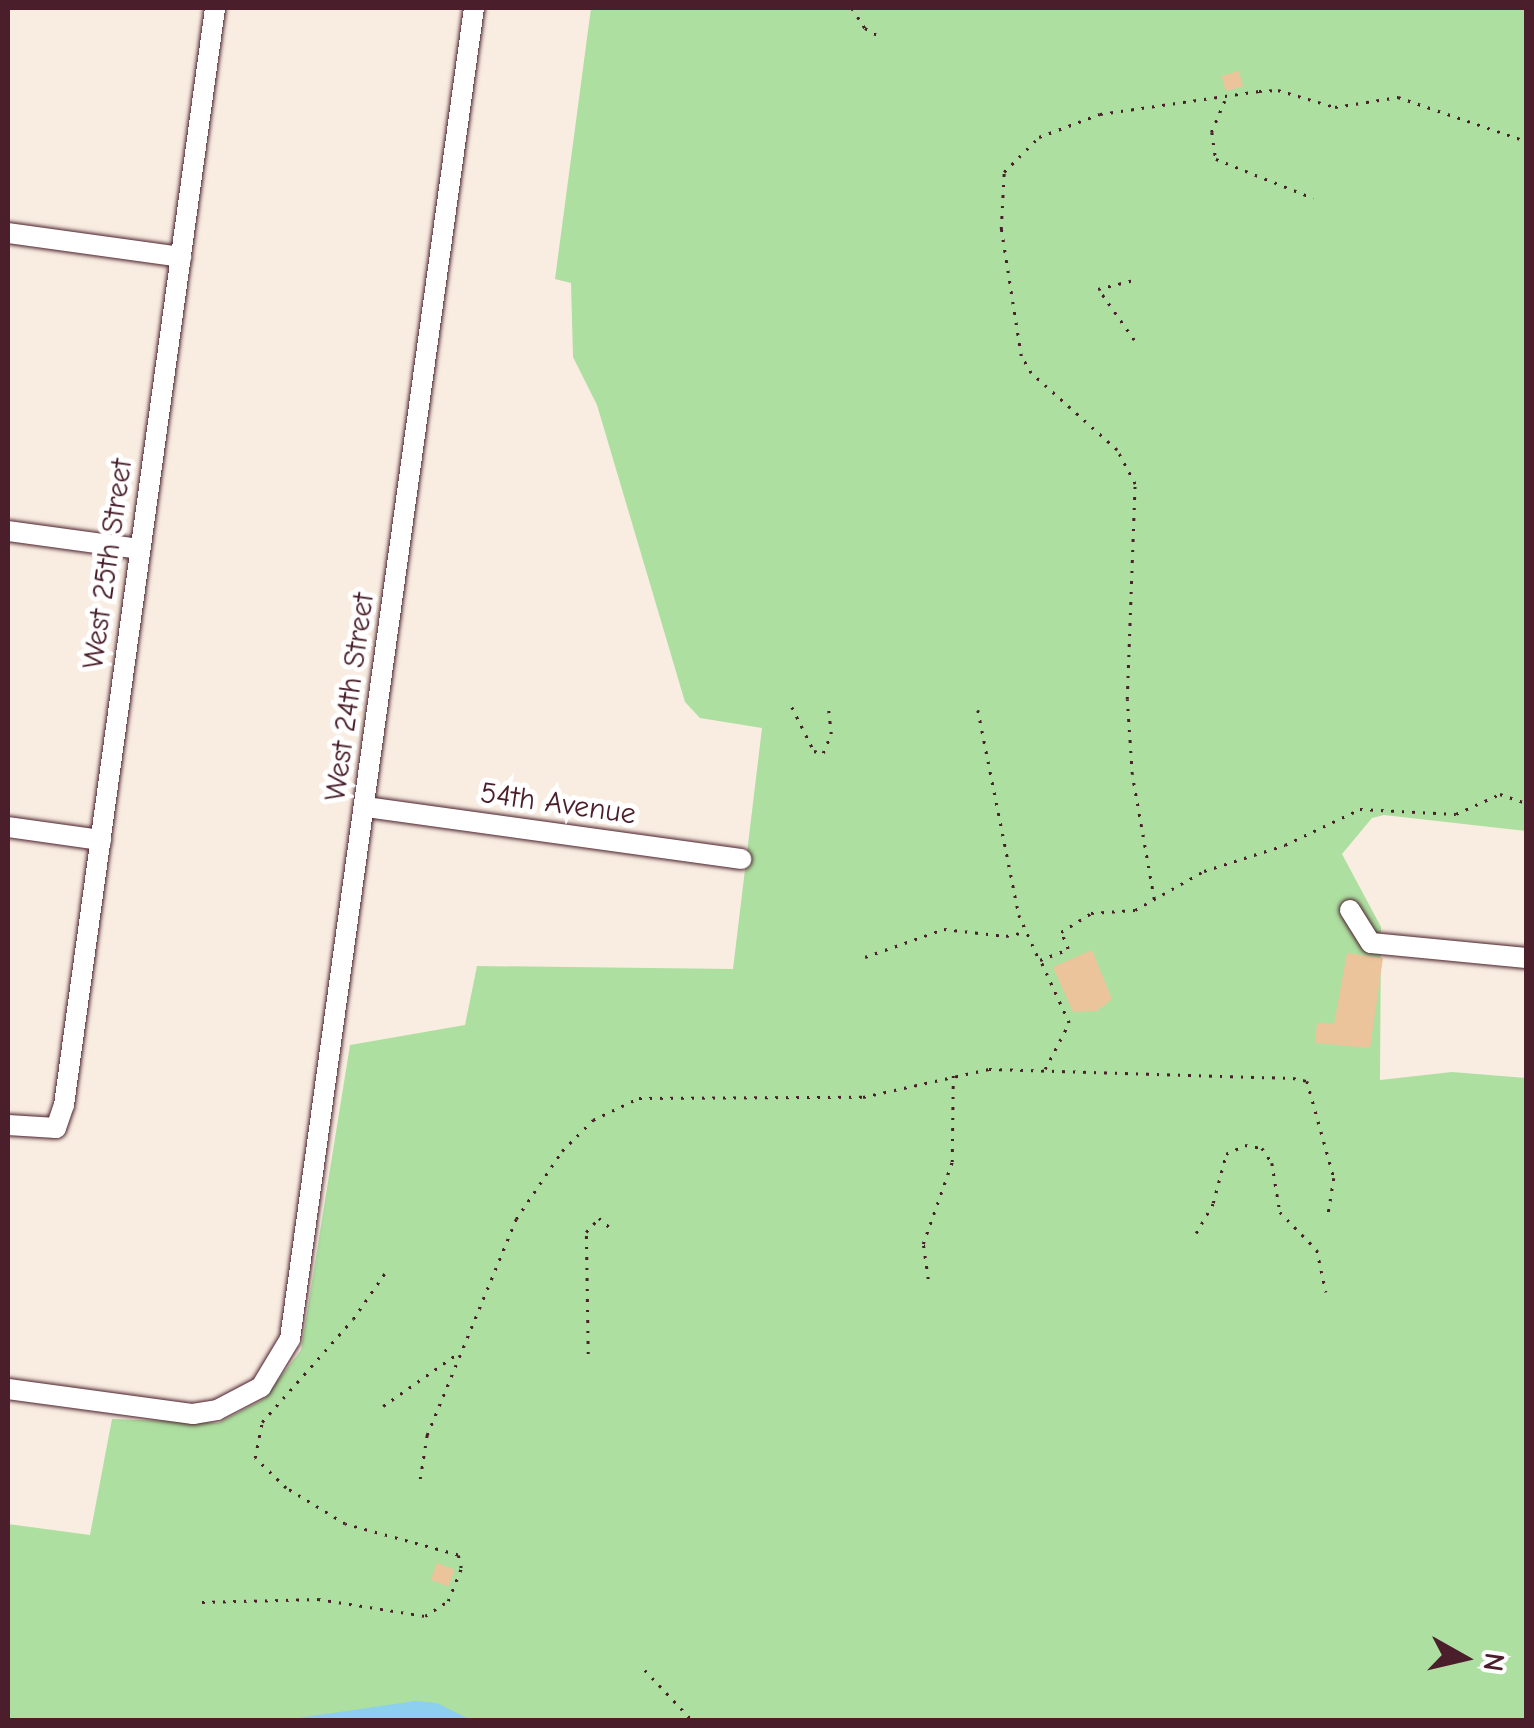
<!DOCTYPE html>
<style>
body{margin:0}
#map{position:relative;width:1534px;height:1728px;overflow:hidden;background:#f9ede1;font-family:"Comic Neue",sans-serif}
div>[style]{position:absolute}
.green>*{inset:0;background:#addfa0}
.water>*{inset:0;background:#8dcfee}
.building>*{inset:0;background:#ebc49b;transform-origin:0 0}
.path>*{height:2.5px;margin-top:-1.25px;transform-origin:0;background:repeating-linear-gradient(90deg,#4a1f2b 0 2.5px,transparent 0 10.5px)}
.roads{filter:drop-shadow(0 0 2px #4a1f2b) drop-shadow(0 0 2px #4a1f2b)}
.minor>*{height:20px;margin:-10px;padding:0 10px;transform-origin:10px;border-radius:10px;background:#fff}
span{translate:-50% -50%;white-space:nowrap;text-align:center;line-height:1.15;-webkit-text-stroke:10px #fff;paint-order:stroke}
.street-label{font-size:30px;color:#4a1f2b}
.frame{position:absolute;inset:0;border:10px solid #4a1f2b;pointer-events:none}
.north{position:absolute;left:1414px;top:1608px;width:100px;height:100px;-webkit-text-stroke:8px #fff;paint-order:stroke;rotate:98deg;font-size:28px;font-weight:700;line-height:40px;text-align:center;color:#4a1f2b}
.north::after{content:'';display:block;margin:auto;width:35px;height:45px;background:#4a1f2b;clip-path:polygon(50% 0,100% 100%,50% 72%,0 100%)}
</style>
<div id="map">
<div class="green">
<div style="clip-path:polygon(591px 8px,1526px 8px,1526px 831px,1384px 815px,1372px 818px,1342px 854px,1381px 927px,1380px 1080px,1452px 1072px,1526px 1078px,1526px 1720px,8px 1720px,8px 1524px,90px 1535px,112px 1419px,218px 1423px,264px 1399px,301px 1350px,350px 1045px,465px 1025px,477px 966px,733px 969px,762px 728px,700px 718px,685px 702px,597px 405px,573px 357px,571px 283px,555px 279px)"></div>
</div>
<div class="water">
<div style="clip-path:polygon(415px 1701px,437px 1703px,471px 1720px,285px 1720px)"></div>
</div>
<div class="building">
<div style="left:1239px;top:71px;width:16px;height:18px;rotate:75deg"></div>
<div style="clip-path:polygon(1092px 950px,1112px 999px,1097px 1011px,1073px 1012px,1053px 967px)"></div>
<div style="clip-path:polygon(1347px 953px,1383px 958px,1370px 1048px,1315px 1043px,1317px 1023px,1334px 1024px)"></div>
<div style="left:437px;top:1563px;width:19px;height:18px;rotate:21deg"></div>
</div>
<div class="path">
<div style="left:852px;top:8px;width:24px;rotate:57deg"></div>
<div style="left:865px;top:28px;width:16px;rotate:30deg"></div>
<div style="left:1225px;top:101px;width:34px;rotate:113deg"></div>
<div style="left:1212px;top:132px;width:27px;rotate:82deg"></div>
<div style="left:1216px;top:159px;width:105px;rotate:21.9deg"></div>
<div style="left:1134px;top:340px;width:62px;rotate:-125.2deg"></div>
<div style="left:1098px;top:289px;width:38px;rotate:-14deg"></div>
<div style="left:792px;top:707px;width:49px;rotate:63.4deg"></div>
<div style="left:814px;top:751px;width:9px;rotate:13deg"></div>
<div style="left:823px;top:753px;width:21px;rotate:-67deg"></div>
<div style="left:831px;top:734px;width:30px;rotate:-96deg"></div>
<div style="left:978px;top:710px;width:209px;rotate:78.7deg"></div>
<div style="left:1019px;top:915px;width:48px;rotate:65.6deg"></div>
<div style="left:1154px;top:899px;width:127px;rotate:-100deg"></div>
<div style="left:1132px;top:774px;width:75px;rotate:-93.8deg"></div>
<div style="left:1127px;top:699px;width:215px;rotate:-87.9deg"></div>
<div style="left:1135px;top:484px;width:38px;rotate:-118deg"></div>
<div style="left:1117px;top:450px;width:115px;rotate:-138.2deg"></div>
<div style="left:1031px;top:373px;width:20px;rotate:-120deg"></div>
<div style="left:1021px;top:356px;width:129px;rotate:-98.9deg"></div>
<div style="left:1001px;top:229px;width:57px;rotate:-87deg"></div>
<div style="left:1004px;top:172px;width:49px;rotate:-45deg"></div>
<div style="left:1039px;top:137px;width:65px;rotate:-20.7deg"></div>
<div style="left:1100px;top:114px;width:161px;rotate:-8.2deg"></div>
<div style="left:1259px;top:91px;width:19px;rotate:-3deg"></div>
<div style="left:1278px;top:90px;width:59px;rotate:16.6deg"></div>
<div style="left:1335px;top:107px;width:64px;rotate:-9deg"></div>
<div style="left:1398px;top:97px;width:135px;rotate:19deg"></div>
<div style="left:865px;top:957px;width:84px;rotate:-19.5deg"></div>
<div style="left:944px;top:929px;width:62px;rotate:6.4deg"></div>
<div style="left:1006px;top:936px;width:19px;rotate:-12deg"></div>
<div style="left:1045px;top:1069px;width:52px;rotate:-62.4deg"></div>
<div style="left:1069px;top:1023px;width:69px;rotate:-114.7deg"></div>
<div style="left:1040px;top:960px;width:30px;rotate:-21deg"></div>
<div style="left:1068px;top:949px;width:18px;rotate:-112deg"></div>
<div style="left:1061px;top:932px;width:36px;rotate:-32deg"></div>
<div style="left:1091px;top:913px;width:44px;rotate:-3.9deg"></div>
<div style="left:1135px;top:910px;width:79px;rotate:-29.5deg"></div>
<div style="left:1204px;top:871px;width:85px;rotate:-17.8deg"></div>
<div style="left:1285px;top:845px;width:83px;rotate:-25.6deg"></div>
<div style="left:1360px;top:809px;width:96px;rotate:3deg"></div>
<div style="left:1456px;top:814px;width:48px;rotate:-24.4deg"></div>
<div style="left:1500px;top:794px;width:28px;rotate:19deg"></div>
<div style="left:1196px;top:1233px;width:34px;rotate:-60deg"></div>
<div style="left:1213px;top:1203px;width:51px;rotate:-75.1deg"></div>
<div style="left:1226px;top:1154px;width:21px;rotate:-25deg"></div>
<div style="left:1245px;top:1145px;width:17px;rotate:10deg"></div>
<div style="left:1262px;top:1148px;width:18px;rotate:56deg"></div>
<div style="left:1272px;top:1163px;width:50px;rotate:80.7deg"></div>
<div style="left:1280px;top:1212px;width:53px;rotate:45.8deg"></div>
<div style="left:1317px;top:1250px;width:43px;rotate:77.9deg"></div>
<div style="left:928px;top:1279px;width:35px;rotate:-98deg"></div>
<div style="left:923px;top:1244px;width:87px;rotate:-70.5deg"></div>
<div style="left:952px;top:1162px;width:87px;rotate:-89.3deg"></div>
<div style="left:588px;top:1354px;width:122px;rotate:-90.9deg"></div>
<div style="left:586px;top:1232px;width:19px;rotate:-47deg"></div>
<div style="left:599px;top:1218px;width:18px;rotate:41deg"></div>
<div style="left:383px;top:1406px;width:90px;rotate:-35.1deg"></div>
<div style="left:420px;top:1479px;width:45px;rotate:-81deg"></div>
<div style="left:427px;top:1435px;width:234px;rotate:-67.6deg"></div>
<div style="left:516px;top:1219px;width:82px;rotate:-55.9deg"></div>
<div style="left:562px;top:1151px;width:44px;rotate:-45deg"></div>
<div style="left:593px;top:1120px;width:51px;rotate:-25.6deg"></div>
<div style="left:639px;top:1098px;width:224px;rotate:-0.3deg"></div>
<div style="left:863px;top:1097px;width:129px;rotate:-12.5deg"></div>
<div style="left:989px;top:1069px;width:304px;rotate:1.7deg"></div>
<div style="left:1293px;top:1078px;width:14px;rotate:12deg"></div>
<div style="left:1307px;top:1081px;width:101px;rotate:74.4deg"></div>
<div style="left:1334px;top:1178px;width:36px;rotate:99deg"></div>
<div style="left:202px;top:1602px;width:116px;rotate:-1.5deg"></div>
<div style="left:318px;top:1599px;width:108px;rotate:9deg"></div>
<div style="left:425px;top:1616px;width:27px;rotate:-33deg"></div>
<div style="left:448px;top:1601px;width:35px;rotate:-68deg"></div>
<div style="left:461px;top:1568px;width:13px;rotate:-103deg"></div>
<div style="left:458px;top:1555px;width:117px;rotate:-164.7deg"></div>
<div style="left:345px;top:1524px;width:69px;rotate:-148.6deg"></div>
<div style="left:286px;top:1488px;width:43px;rotate:-135.9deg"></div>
<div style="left:255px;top:1458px;width:37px;rotate:-79deg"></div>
<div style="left:262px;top:1422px;width:137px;rotate:-48.5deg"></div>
<div style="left:353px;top:1319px;width:60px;rotate:-55.2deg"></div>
<div style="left:645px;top:1670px;width:69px;rotate:46.8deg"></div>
</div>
<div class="roads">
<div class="minor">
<div style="left:8px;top:233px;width:175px;rotate:7.9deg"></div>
<div style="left:8px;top:531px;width:133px;rotate:7.8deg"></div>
<div style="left:366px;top:807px;width:379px;rotate:7.9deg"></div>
<div style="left:8px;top:827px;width:94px;rotate:8deg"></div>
<div style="left:1350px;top:910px;width:39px;rotate:58deg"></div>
<div style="left:1371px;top:943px;width:156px;rotate:5.5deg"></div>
<div style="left:8px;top:1125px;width:48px;rotate:3.6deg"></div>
<div style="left:56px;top:1128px;width:24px;rotate:-71deg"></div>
<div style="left:64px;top:1105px;width:1107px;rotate:-82.16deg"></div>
<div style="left:8px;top:1389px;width:187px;rotate:7.7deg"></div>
<div style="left:193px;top:1414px;width:24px;rotate:-9deg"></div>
<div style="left:217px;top:1410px;width:50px;rotate:-27.6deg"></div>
<div style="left:261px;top:1387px;width:56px;rotate:-58.9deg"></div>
<div style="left:290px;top:1339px;width:1344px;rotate:-82.13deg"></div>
</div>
</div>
<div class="street-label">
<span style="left:108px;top:564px;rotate:-82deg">West 25th Street</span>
<span style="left:350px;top:697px;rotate:-82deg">West 24th Street</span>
<span style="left:558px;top:804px;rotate:8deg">54th Avenue</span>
</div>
<div class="frame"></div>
<div class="north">N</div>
</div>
